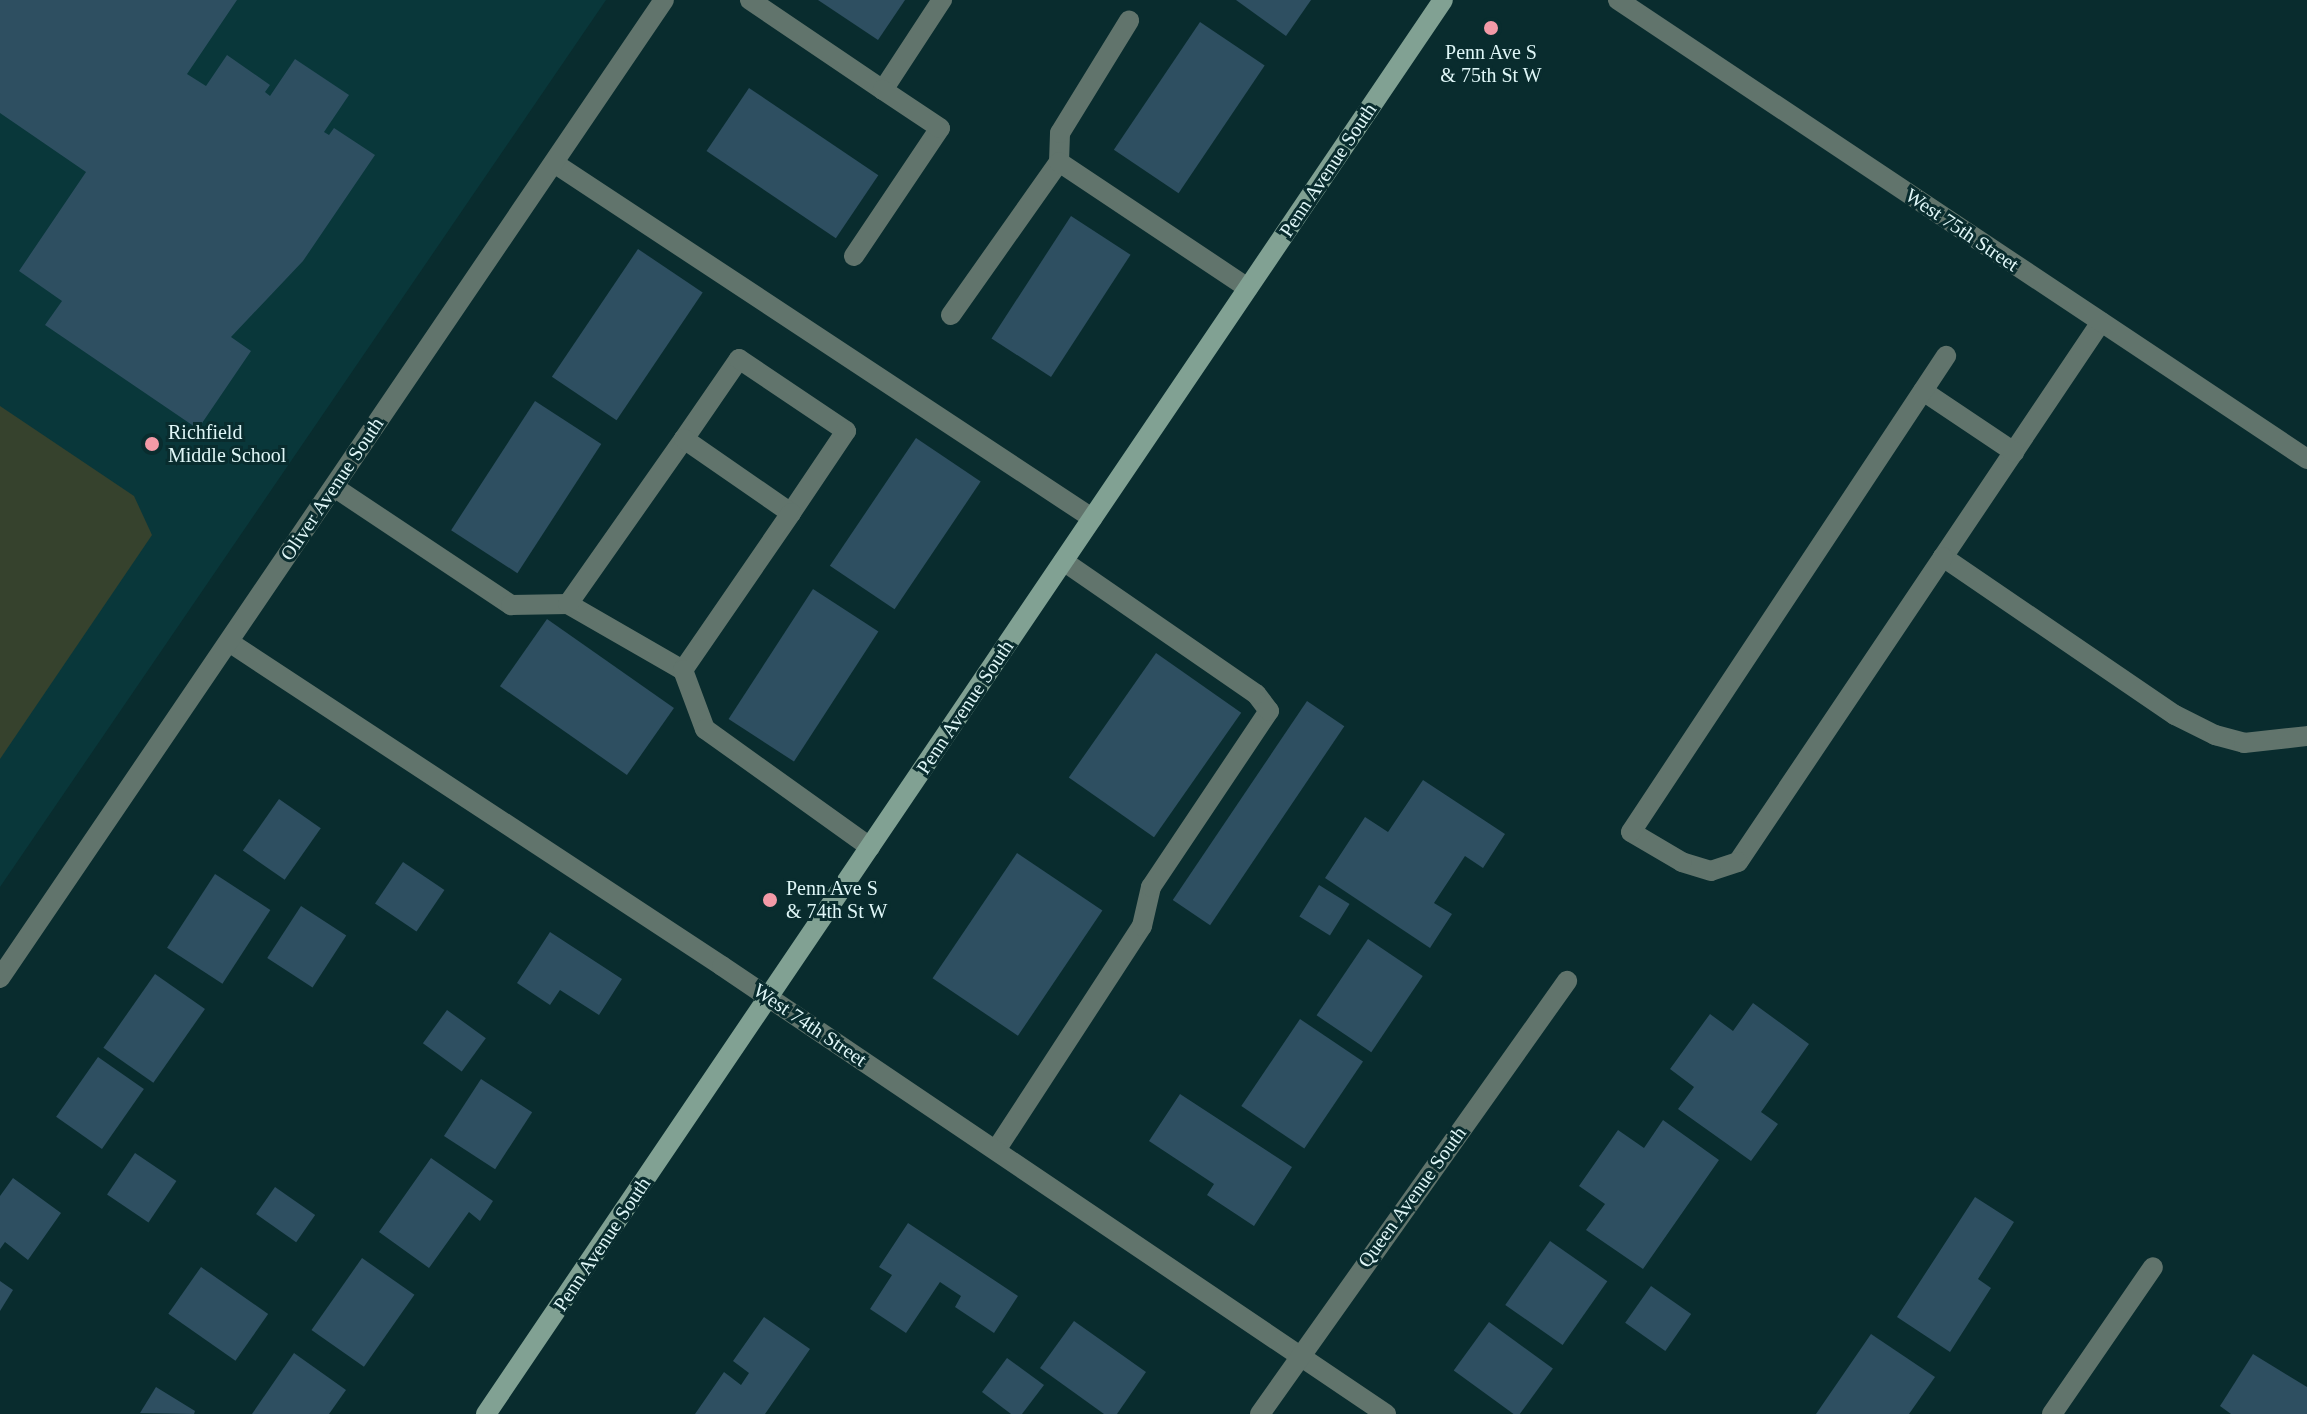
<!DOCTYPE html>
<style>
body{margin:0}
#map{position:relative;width:2307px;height:1414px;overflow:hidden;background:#092c2e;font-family:"Times New Roman",serif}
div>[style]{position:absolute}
.built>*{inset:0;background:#09373a}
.green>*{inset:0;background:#36422d}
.building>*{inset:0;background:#2e4f61;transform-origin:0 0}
.service>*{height:20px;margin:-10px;padding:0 10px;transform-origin:10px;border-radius:10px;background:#61746c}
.minor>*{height:20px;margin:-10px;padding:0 10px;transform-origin:10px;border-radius:10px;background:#61746c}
.secondary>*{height:20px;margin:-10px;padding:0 10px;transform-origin:10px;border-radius:10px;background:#81a193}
.dots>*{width:22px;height:22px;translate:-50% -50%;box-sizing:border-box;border:4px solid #092c2e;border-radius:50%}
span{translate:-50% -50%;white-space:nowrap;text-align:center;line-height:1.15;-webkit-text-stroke:6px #092c2e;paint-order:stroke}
.poi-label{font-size:20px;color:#dff6f7}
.left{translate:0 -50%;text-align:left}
.street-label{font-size:20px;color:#dff6f7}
</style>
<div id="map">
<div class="built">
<div style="clip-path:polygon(0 0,606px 0,0 887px)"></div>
</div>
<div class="green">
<div style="clip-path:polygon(0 406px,134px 496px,152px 535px,0 759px)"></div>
</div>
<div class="building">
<div style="clip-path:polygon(0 0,237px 0,187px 74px,206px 86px,227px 55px,270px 85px,265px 92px,270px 96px,295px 59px,349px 95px,324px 132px,329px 135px,334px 128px,375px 155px,303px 261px,231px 337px,251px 351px,198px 429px,45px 325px,62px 301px,19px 271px,86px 172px,0 113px)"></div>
<div style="clip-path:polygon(818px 0,905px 0,878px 40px)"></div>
<div style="clip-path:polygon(1236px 0,1311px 0,1286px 36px)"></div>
<div style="left:1200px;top:22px;width:78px;height:154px;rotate:34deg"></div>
<div style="left:749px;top:88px;width:156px;height:76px;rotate:34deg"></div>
<div style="left:1071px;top:216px;width:71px;height:146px;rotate:33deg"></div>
<div style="left:638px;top:249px;width:78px;height:154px;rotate:34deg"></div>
<div style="left:535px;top:401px;width:79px;height:154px;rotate:33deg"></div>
<div style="left:916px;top:438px;width:78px;height:154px;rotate:34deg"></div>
<div style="left:813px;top:589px;width:78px;height:155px;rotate:33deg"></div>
<div style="left:547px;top:619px;width:155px;height:82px;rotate:35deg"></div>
<div style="left:1156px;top:653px;width:104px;height:152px;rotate:35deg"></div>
<div style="left:1307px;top:701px;width:45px;height:240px;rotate:34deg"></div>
<div style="clip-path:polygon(1423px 780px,1505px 834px,1483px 868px,1465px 856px,1434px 903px,1452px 914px,1430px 948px,1325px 878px,1365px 817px,1388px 832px)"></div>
<div style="left:279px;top:799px;width:51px;height:63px;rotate:35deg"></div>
<div style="left:1017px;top:853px;width:103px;height:151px;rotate:34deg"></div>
<div style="left:403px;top:862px;width:50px;height:50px;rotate:34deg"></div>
<div style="left:215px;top:874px;width:66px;height:88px;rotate:33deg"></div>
<div style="left:1319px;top:885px;width:36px;height:37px;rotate:32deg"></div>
<div style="left:301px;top:906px;width:54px;height:62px;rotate:33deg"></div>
<div style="clip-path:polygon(550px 932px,622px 979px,599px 1015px,560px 990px,550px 1005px,517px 983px)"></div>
<div style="left:1368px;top:939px;width:66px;height:92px;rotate:34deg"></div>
<div style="left:155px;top:974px;width:61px;height:90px;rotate:35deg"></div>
<div style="clip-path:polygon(1753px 1003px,1809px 1044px,1761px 1112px,1778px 1124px,1751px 1161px,1678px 1109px,1694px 1087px,1670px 1069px,1710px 1014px,1733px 1031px)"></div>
<div style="left:447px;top:1010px;width:48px;height:41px;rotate:36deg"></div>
<div style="left:1300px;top:1019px;width:76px;height:105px;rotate:34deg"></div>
<div style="left:98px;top:1057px;width:56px;height:73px;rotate:35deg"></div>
<div style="left:481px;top:1079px;width:61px;height:68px;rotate:33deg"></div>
<div style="clip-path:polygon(1180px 1094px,1292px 1167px,1254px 1226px,1207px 1195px,1214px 1184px,1149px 1141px)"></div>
<div style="clip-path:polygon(1663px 1120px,1719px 1160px,1643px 1269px,1586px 1230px,1605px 1204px,1579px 1186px,1618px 1130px,1644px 1148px)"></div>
<div style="left:135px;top:1153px;width:50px;height:50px;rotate:34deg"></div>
<div style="clip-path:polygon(431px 1158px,493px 1201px,480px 1221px,469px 1212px,429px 1268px,379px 1232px)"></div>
<div style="clip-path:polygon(13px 1178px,61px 1213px,28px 1260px,5px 1242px,0 1249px,0 1196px)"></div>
<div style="left:275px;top:1187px;width:49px;height:33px;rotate:35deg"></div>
<div style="clip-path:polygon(1975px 1197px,2014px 1222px,1978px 1279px,1991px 1288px,1950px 1352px,1897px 1317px)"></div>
<div style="clip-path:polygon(908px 1223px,1018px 1296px,994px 1333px,955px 1307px,961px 1296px,940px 1282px,906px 1333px,870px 1309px,892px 1275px,879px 1267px)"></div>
<div style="left:1550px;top:1241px;width:70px;height:78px;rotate:35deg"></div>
<div style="left:362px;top:1258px;width:64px;height:88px;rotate:35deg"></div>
<div style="left:201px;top:1267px;width:82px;height:57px;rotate:35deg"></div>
<div style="clip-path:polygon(0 1281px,13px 1290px,0 1311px)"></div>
<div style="left:1651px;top:1286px;width:49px;height:45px;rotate:35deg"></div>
<div style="clip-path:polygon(764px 1317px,810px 1349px,765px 1414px,695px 1414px,724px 1372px,741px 1385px,749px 1373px,733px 1361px)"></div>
<div style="clip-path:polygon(1074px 1321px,1146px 1372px,1117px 1414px,1104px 1414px,1040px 1368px)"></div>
<div style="left:1489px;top:1322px;width:79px;height:60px;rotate:36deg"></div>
<div style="clip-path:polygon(1871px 1334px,1935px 1377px,1909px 1414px,1816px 1414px)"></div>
<div style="clip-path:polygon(294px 1353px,346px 1390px,329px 1414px,252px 1414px)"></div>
<div style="clip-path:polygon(2253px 1354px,2307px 1387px,2307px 1414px,2231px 1414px,2220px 1406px)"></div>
<div style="clip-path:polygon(1007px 1358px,1044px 1385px,1022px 1414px,1011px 1414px,982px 1392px)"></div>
<div style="clip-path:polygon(156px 1387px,195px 1411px,194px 1414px,140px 1413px)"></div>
</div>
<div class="service">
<div style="left:750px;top:0;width:161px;rotate:34.1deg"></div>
<div style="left:883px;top:90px;width:108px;rotate:-56.8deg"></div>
<div style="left:1059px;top:162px;width:29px;rotate:-88deg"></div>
<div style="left:1060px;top:133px;width:132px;rotate:-58.4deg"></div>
<div style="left:554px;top:163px;width:645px;rotate:33.42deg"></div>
<div style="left:854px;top:256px;width:154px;rotate:-56.1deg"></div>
<div style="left:940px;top:128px;width:69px;rotate:-146.3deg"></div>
<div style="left:951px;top:315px;width:187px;rotate:-54.8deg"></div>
<div style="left:1059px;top:162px;width:227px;rotate:33.7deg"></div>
<div style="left:2101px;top:322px;width:283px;rotate:123.9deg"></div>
<div style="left:1943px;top:557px;width:281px;rotate:34.3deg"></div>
<div style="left:2175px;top:715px;width:45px;rotate:26.6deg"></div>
<div style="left:2215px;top:735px;width:30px;rotate:15deg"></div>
<div style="left:2244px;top:743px;width:63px;rotate:-6.3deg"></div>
<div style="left:1923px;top:391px;width:110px;rotate:33.8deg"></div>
<div style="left:684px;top:439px;width:97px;rotate:-55.5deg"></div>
<div style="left:739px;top:359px;width:129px;rotate:33.9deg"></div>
<div style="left:846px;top:431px;width:99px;rotate:123.9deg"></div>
<div style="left:334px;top:487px;width:213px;rotate:33.7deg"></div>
<div style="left:511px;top:605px;width:57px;rotate:-1deg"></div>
<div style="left:568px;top:604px;width:133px;rotate:29.9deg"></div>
<div style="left:1943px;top:557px;width:367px;rotate:123.9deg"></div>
<div style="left:1738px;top:862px;width:28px;rotate:162deg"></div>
<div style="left:1711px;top:871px;width:30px;rotate:-163deg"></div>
<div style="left:1682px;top:862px;width:59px;rotate:-149.5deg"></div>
<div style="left:1631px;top:832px;width:571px;rotate:-56.5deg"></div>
<div style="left:568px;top:604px;width:202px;rotate:-54.9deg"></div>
<div style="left:684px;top:439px;width:130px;rotate:34.7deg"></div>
<div style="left:791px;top:513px;width:191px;rotate:124.5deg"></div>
<div style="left:683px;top:670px;width:63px;rotate:69.6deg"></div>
<div style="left:705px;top:729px;width:203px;rotate:35.6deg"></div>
<div style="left:996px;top:1150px;width:267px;rotate:-56.9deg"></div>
<div style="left:1142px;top:926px;width:40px;rotate:-77deg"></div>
<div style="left:1151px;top:887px;width:212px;rotate:-56.2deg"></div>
<div style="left:1269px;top:711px;width:21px;rotate:-127deg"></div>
<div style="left:1256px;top:694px;width:234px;rotate:-145.4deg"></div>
</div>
<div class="minor">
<div style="left:1618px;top:0;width:828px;rotate:33.67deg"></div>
<div style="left:229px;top:642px;width:590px;rotate:33.31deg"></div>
<div style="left:722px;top:966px;width:801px;rotate:34.01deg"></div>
<div style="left:0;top:978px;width:1182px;rotate:-55.83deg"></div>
<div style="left:1260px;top:1414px;width:531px;rotate:-54.66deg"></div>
<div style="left:2052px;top:1414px;width:178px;rotate:-55.5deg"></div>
</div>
<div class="secondary">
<div style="left:486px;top:1414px;width:1707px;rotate:-55.91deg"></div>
</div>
<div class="dots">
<div style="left:1491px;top:28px;background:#f39aa7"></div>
<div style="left:152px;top:444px;background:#f39aa7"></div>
<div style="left:770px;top:900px;background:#f39aa7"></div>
</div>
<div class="poi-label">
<span style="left:1491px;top:64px">Penn Ave S<br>&amp; 75th St W</span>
<span class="left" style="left:168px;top:444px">Richfield<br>Middle School</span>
<span class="left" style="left:786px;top:900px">Penn Ave S<br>&amp; 74th St W</span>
</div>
<div class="street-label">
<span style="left:1328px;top:170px;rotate:-56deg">Penn Avenue South</span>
<span style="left:1962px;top:230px;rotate:34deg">West 75th Street</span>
<span style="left:332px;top:489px;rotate:-56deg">Oliver Avenue South</span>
<span style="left:965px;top:707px;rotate:-56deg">Penn Avenue South</span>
<span style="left:810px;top:1025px;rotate:34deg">West 74th Street</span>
<span style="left:1412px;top:1197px;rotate:-54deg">Queen Avenue South</span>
<span style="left:602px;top:1244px;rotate:-56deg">Penn Avenue South</span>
</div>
</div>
